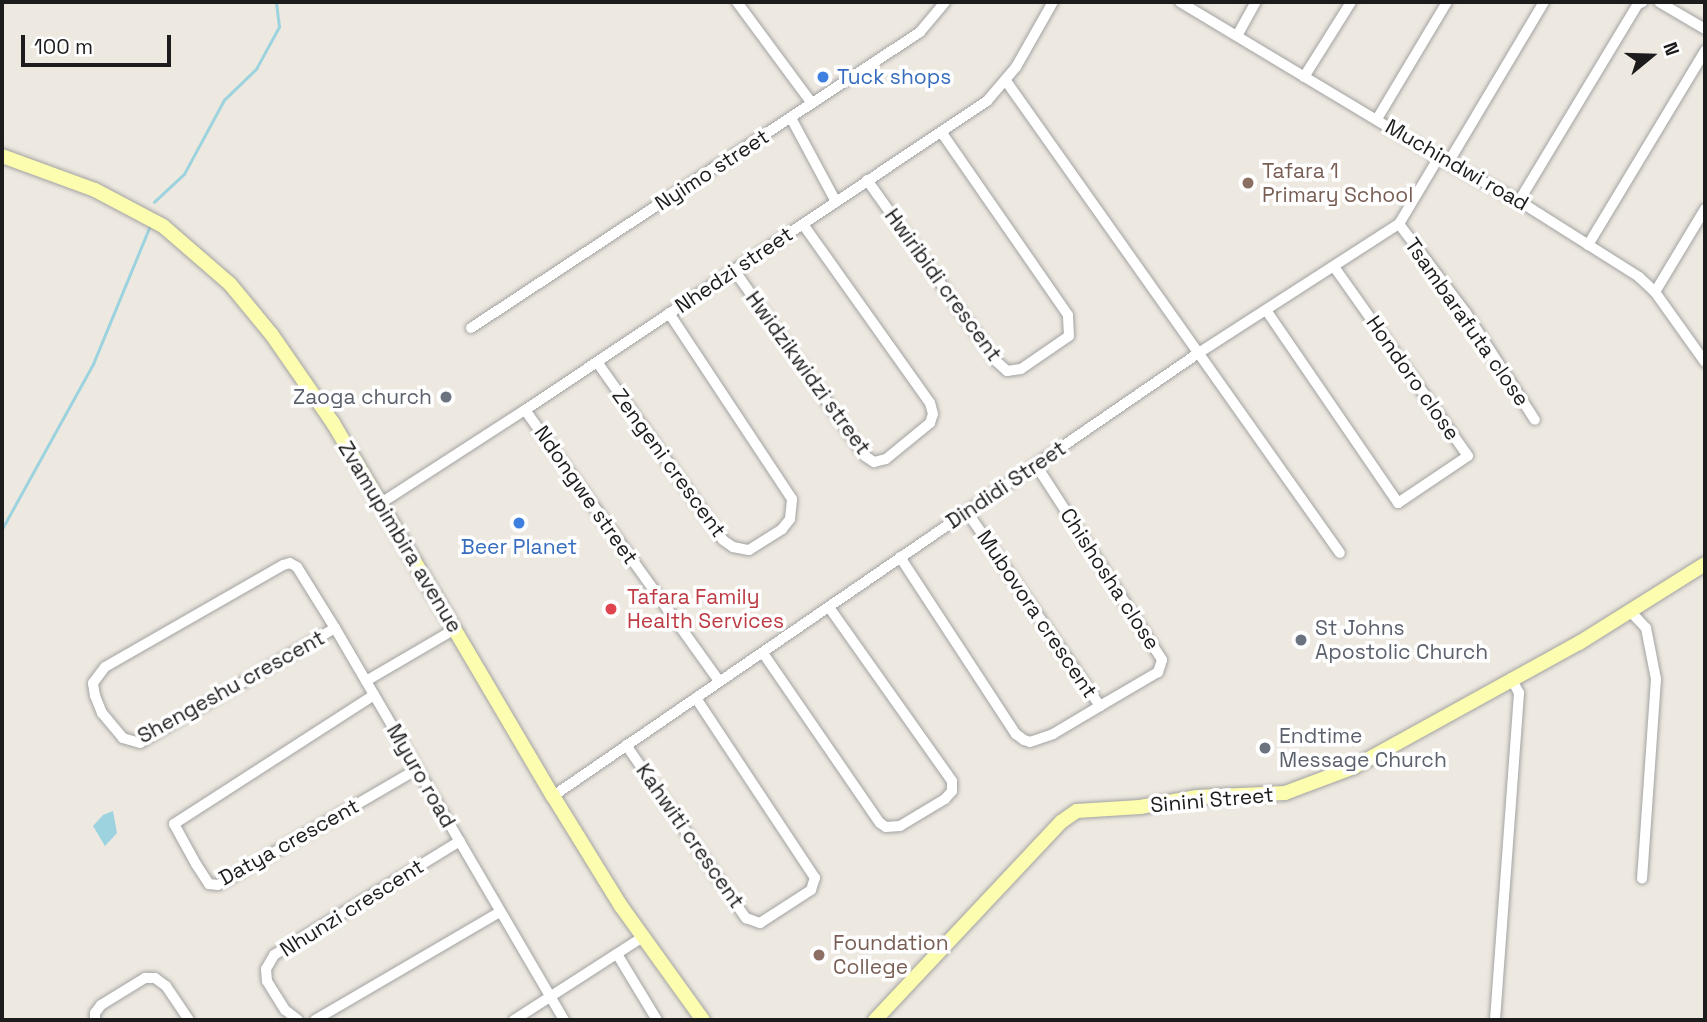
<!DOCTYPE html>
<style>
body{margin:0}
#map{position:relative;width:1707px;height:1022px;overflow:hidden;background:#eee9e0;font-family:"Space Grotesk",sans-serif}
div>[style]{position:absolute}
.water>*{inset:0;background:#9dd3df}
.stream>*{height:2.5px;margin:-1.25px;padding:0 1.25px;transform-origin:1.25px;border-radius:1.25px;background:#9dd3df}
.roads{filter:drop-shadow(0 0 2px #a3a3a3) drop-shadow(0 0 2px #a3a3a3)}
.street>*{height:10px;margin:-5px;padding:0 5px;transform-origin:5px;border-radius:5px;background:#fff}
.secondary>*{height:14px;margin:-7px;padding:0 7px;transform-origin:7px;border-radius:7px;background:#fdfdaf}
.dots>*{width:19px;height:19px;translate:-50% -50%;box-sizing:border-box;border:4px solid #fff;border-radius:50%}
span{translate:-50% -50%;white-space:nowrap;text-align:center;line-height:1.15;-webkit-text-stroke:7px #fff;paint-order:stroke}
.shop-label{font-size:21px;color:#366cbe}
.left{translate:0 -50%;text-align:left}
.street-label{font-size:21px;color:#1c1c1c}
.education-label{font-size:21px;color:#785e54}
.worship-label{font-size:21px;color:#5b616d}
.right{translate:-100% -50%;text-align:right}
.health-label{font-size:21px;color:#be3a42}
.frame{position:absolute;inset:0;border:4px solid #1c1c1c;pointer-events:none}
.north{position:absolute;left:1616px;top:21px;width:70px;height:70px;-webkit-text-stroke:5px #fff;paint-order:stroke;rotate:71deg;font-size:19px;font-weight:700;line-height:28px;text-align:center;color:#1c1c1c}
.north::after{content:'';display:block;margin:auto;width:24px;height:32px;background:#1c1c1c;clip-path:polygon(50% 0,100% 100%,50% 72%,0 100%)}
.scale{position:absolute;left:21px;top:35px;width:150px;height:32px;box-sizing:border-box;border:4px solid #1c1c1c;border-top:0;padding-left:9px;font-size:21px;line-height:24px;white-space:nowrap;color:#1c1c1c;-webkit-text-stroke:5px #fff;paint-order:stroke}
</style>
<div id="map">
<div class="water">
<div style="clip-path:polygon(113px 811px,117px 833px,105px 846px,93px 826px,103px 815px)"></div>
</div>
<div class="stream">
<div style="left:154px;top:202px;width:41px;rotate:-43deg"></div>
<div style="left:184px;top:174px;width:84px;rotate:-61.6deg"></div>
<div style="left:224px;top:100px;width:45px;rotate:-44.1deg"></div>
<div style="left:256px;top:69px;width:48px;rotate:-61.3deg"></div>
<div style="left:279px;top:27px;width:25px;rotate:-97deg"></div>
<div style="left:2px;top:529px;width:188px;rotate:-61.1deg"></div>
<div style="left:93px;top:364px;width:149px;rotate:-67.6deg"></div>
</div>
<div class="roads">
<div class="street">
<div style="left:737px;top:2px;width:124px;rotate:53.5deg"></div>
<div style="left:1180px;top:2px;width:313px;rotate:31deg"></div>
<div style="left:1448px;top:163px;width:81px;rotate:28.2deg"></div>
<div style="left:1519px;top:201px;width:142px;rotate:32.3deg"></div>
<div style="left:1639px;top:277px;width:22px;rotate:43deg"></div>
<div style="left:1655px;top:292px;width:86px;rotate:54.5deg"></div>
<div style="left:1659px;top:2px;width:53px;rotate:30.4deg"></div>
<div style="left:1238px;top:34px;width:37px;rotate:-61deg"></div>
<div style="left:1304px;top:77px;width:89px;rotate:-57.9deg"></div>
<div style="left:1006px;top:81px;width:578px;rotate:54.72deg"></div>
<div style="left:791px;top:118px;width:95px;rotate:61.8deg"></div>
<div style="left:1377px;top:119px;width:136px;rotate:-59.1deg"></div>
<div style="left:1448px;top:163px;width:187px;rotate:-59.2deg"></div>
<div style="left:867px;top:180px;width:222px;rotate:54.5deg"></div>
<div style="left:996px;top:361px;width:15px;rotate:42deg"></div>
<div style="left:1007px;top:371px;width:14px;rotate:-8deg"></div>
<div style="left:1021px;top:369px;width:58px;rotate:-34.5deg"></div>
<div style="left:1069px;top:336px;width:21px;rotate:-93deg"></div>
<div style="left:1068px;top:315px;width:221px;rotate:-124.7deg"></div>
<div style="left:1519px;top:201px;width:230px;rotate:-58.9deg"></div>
<div style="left:1638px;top:4px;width:5px;rotate:-22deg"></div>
<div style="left:1399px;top:224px;width:111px;rotate:53deg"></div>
<div style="left:1466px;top:313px;width:127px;rotate:57.2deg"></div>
<div style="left:1588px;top:245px;width:227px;rotate:-58.9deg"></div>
<div style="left:734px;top:270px;width:228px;rotate:54.8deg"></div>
<div style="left:865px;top:456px;width:11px;rotate:34deg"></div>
<div style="left:874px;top:462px;width:12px;rotate:-14deg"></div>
<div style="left:886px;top:459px;width:57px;rotate:-39.3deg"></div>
<div style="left:930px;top:423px;width:9px;rotate:-72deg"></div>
<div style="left:933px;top:414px;width:11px;rotate:-105deg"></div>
<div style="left:930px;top:403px;width:219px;rotate:-125.4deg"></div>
<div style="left:1655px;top:292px;width:97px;rotate:-58.9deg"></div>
<div style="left:1266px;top:310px;width:234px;rotate:55.6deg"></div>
<div style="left:1398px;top:503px;width:84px;rotate:-33.9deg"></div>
<div style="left:1468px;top:456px;width:232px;rotate:-125.3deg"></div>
<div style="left:471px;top:328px;width:538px;rotate:-33.39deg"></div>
<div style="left:920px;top:32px;width:39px;rotate:-50deg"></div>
<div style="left:597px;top:362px;width:218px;rotate:54.7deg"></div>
<div style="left:723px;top:540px;width:12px;rotate:35deg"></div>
<div style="left:733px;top:547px;width:16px;rotate:11deg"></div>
<div style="left:749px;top:550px;width:39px;rotate:-32deg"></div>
<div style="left:782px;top:529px;width:13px;rotate:-51deg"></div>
<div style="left:790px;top:519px;width:20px;rotate:-84deg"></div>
<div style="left:792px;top:499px;width:223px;rotate:-123.5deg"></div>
<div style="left:525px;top:410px;width:333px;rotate:54.4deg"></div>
<div style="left:1036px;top:465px;width:232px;rotate:57.1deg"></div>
<div style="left:1162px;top:660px;width:13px;rotate:108deg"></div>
<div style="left:1158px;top:672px;width:67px;rotate:149.6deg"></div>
<div style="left:381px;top:503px;width:171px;rotate:-32.9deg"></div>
<div style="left:525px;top:410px;width:556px;rotate:-33.78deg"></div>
<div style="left:987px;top:101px;width:45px;rotate:-49.5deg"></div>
<div style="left:1016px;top:67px;width:75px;rotate:-60.4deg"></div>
<div style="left:900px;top:557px;width:212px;rotate:56.8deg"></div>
<div style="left:1016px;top:734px;width:10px;rotate:37deg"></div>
<div style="left:1024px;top:740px;width:6px;rotate:18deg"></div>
<div style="left:1030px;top:742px;width:24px;rotate:-19deg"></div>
<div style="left:1053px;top:734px;width:55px;rotate:-30.8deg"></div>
<div style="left:1100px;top:706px;width:235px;rotate:-124.4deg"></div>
<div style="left:1631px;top:612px;width:22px;rotate:47deg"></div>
<div style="left:1646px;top:628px;width:52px;rotate:78.9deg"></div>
<div style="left:1656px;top:679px;width:200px;rotate:94deg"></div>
<div style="left:335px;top:628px;width:226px;rotate:149.5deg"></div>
<div style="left:140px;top:743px;width:18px;rotate:-164deg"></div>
<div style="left:123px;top:738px;width:33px;rotate:-130deg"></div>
<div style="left:102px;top:713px;width:18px;rotate:-112deg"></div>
<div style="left:95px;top:696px;width:13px;rotate:-99deg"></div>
<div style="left:93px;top:683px;width:20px;rotate:-53deg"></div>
<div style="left:105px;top:667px;width:205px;rotate:-29.8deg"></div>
<div style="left:283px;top:565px;width:7px;rotate:-16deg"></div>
<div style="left:290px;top:563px;width:8px;rotate:30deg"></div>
<div style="left:297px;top:567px;width:72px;rotate:58.1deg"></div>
<div style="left:335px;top:628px;width:454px;rotate:59.7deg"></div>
<div style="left:763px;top:653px;width:206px;rotate:55.5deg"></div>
<div style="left:880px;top:823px;width:7px;rotate:34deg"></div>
<div style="left:886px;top:827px;width:14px;rotate:-4deg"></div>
<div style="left:900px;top:826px;width:52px;rotate:-31deg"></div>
<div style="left:945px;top:799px;width:11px;rotate:-49deg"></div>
<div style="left:952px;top:791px;width:10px;rotate:-90deg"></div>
<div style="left:952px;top:781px;width:213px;rotate:-125.3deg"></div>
<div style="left:366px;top:681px;width:103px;rotate:-30.3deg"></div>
<div style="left:374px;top:695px;width:238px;rotate:147.2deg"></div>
<div style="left:174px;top:824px;width:46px;rotate:61.2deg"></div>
<div style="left:196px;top:864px;width:24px;rotate:57deg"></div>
<div style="left:209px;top:884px;width:9px;rotate:6deg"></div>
<div style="left:218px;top:885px;width:230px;rotate:-30.2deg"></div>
<div style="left:626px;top:745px;width:211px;rotate:55.3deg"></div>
<div style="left:746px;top:918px;width:15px;rotate:20deg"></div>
<div style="left:760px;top:923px;width:61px;rotate:-32.9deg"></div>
<div style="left:811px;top:890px;width:13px;rotate:-72deg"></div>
<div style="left:815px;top:878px;width:216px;rotate:-123.5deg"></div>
<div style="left:553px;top:796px;width:781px;rotate:-34.46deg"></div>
<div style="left:1197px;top:354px;width:240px;rotate:-32.8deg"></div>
<div style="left:1399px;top:224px;width:78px;rotate:-59.2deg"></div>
<div style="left:617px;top:954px;width:77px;rotate:58.8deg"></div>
<div style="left:95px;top:1020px;width:7px;rotate:-90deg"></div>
<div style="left:95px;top:1013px;width:10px;rotate:-53deg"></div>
<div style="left:101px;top:1005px;width:52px;rotate:-31.5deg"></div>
<div style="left:145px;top:978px;width:10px"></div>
<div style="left:155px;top:978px;width:14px;rotate:36deg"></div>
<div style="left:166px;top:986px;width:41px;rotate:55.9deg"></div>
<div style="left:298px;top:1020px;width:16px;rotate:-142deg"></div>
<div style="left:285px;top:1010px;width:34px;rotate:-122deg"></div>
<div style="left:267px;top:981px;width:12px;rotate:-95deg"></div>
<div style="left:266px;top:969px;width:16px;rotate:-60deg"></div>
<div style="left:274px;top:955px;width:218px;rotate:-31.5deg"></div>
<div style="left:315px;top:1020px;width:214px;rotate:-30.3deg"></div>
<div style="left:514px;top:1020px;width:153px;rotate:-32.8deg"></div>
<div style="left:1495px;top:1020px;width:328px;rotate:-85.8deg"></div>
<div style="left:1519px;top:693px;width:17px;rotate:-118deg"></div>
</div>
<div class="secondary">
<div style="left:2px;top:156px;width:99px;rotate:20.1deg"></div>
<div style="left:95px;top:190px;width:77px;rotate:27.9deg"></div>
<div style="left:163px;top:226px;width:89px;rotate:40.9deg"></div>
<div style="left:230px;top:284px;width:66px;rotate:50.5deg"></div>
<div style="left:272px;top:335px;width:107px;rotate:55.3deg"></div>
<div style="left:333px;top:423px;width:433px;rotate:59.5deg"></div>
<div style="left:553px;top:796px;width:129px;rotate:58.3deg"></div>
<div style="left:621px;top:906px;width:140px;rotate:54.3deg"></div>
<div style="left:875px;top:1020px;width:272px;rotate:-46.8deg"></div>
<div style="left:1061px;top:822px;width:19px;rotate:-35deg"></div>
<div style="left:1077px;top:811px;width:63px;rotate:-3.6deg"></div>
<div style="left:1140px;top:807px;width:58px;rotate:-10deg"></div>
<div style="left:1197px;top:797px;width:88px;rotate:-2.6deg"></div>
<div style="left:1285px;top:793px;width:74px;rotate:-20.6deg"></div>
<div style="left:1354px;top:767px;width:257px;rotate:-28.9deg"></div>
<div style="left:1579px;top:643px;width:149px;rotate:-32.1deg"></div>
</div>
</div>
<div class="dots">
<div style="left:823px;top:77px;background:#3f7fe0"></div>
<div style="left:1248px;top:183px;background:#8d6e63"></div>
<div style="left:446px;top:397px;background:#6b7280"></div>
<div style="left:519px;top:523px;background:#3f7fe0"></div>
<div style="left:611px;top:609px;background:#e0444e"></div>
<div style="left:1301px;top:640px;background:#6b7280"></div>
<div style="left:1265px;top:748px;background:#6b7280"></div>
<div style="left:819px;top:955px;background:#8d6e63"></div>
</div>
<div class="shop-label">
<span class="left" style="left:837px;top:77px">Tuck shops</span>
<span style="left:519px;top:547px">Beer Planet</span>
</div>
<div class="street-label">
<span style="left:1457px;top:165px;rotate:30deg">Muchindwi road</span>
<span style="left:712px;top:170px;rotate:-33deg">Nyimo street</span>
<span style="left:734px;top:270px;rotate:-34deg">Nhedzi street</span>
<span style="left:943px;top:285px;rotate:54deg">Hwiribidi crescent</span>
<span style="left:1467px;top:322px;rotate:55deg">Tsambarafuta close</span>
<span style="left:808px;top:373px;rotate:54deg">Hwidzikwidzi street</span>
<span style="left:1413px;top:378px;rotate:55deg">Hondoro close</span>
<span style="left:669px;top:463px;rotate:54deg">Zengeni crescent</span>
<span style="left:1006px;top:485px;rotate:-34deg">Dindidi Street</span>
<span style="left:586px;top:495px;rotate:55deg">Ndongwe street</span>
<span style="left:400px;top:537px;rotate:59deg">Zvamupimbira avenue</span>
<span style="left:1110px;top:579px;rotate:57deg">Chishosha close</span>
<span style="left:1037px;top:614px;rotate:56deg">Mubovora crescent</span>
<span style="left:231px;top:687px;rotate:-29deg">Shengeshu crescent</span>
<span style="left:421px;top:776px;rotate:60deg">Myuro road</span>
<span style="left:1212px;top:800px;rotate:-5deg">Sinini Street</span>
<span style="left:690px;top:836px;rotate:55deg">Kahwiti crescent</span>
<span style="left:289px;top:842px;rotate:-29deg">Datya crescent</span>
<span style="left:352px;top:908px;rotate:-32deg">Nhunzi crescent</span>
</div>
<div class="education-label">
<span class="left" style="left:1262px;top:183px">Tafara 1<br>Primary School</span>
<span class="left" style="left:833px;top:955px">Foundation<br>College</span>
</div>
<div class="worship-label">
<span class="right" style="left:432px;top:397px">Zaoga church</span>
<span class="left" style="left:1315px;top:640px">St Johns<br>Apostolic Church</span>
<span class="left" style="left:1279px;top:748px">Endtime<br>Message Church</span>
</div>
<div class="health-label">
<span class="left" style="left:627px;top:609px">Tafara Family<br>Health Services</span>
</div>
<div class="frame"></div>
<div class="north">N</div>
<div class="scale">100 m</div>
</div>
